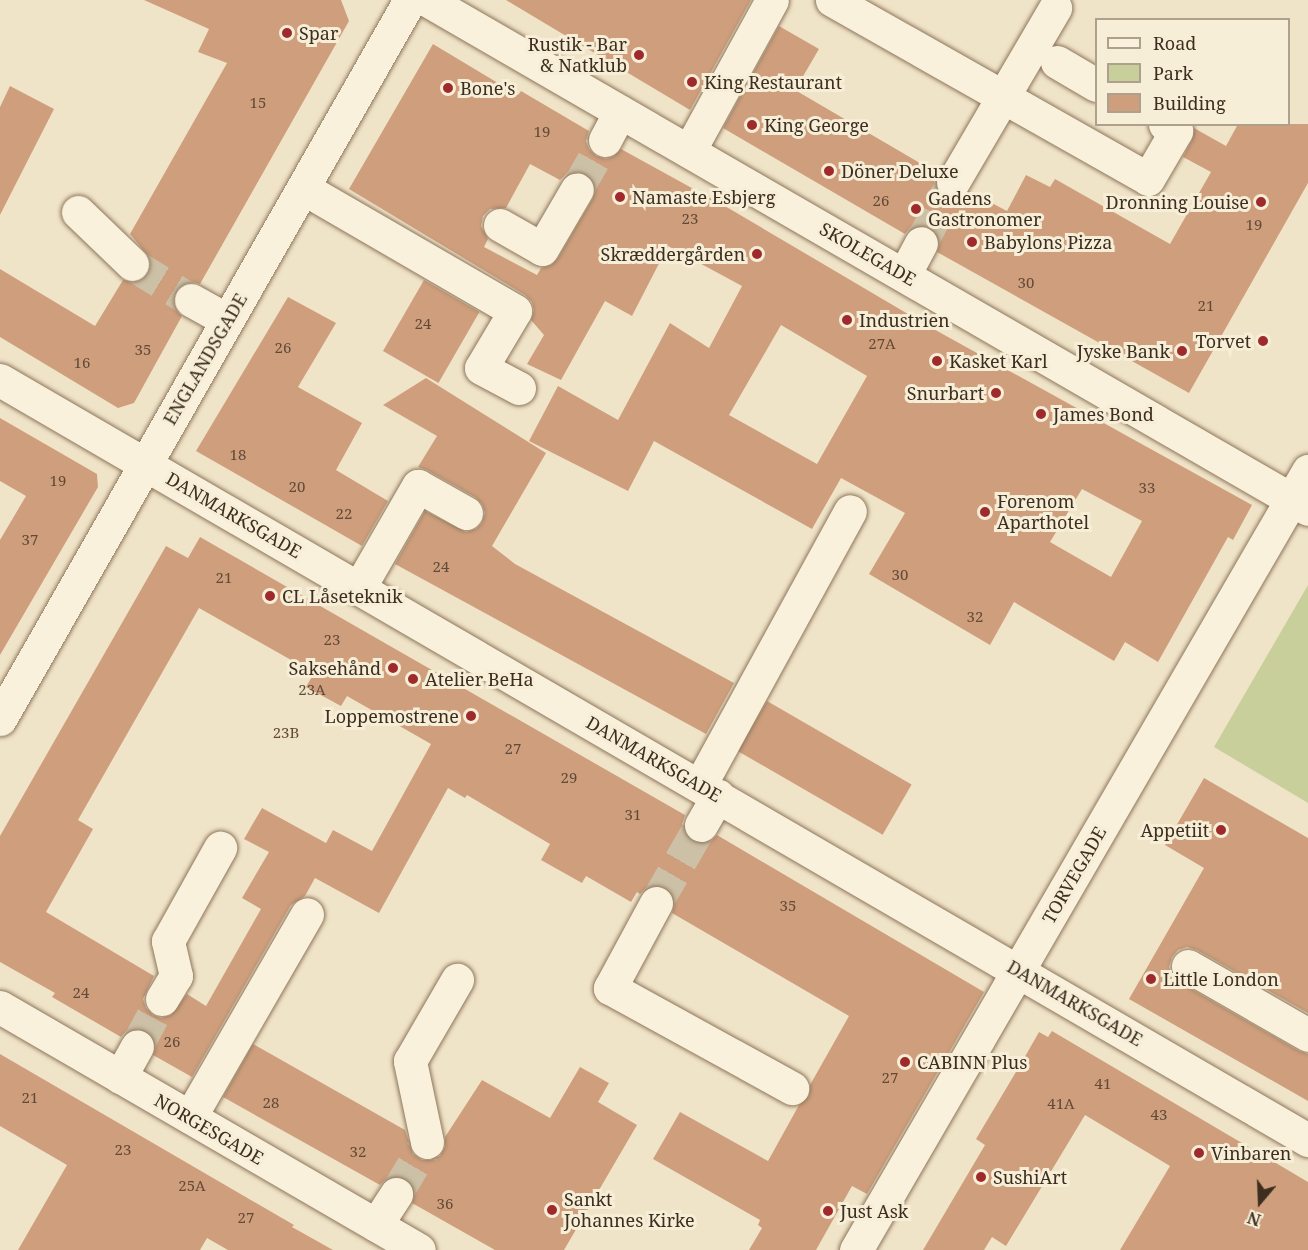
<!DOCTYPE html>
<meta charset="utf-8">
<style>
body{margin:0}
#map{position:relative;width:1308px;height:1250px;overflow:hidden;background:#f0e4c8;font-family:"Noto Serif",serif}
div>[style]{position:absolute}
.green>*{inset:0;background:#c9cf9b}
.building>*{inset:0;background:#cf9f7d;transform-origin:0 0}
.minor-tunnel>*{height:33px;margin-top:-16.5px;transform-origin:0;background:repeating-linear-gradient(90deg,#ccc0a6 0 33px,transparent 0 49px)}
.roads{filter:drop-shadow(0 0 2px #8d765c) drop-shadow(0 0 2px #8d765c)}
.minor>*{height:33px;margin:-16.5px;padding:0 16.5px;transform-origin:16.5px;border-radius:16.5px;background:#faf1dc}
.dots>*{width:16px;height:16px;translate:-50% -50%;box-sizing:border-box;border:3px solid #f7eed8;border-radius:50%}
span{translate:-50% -50%;white-space:nowrap;text-align:center;line-height:1.15;-webkit-text-stroke:6px #f7eed8;paint-order:stroke}
.number-label{font-size:15px;color:#624a37}
.number-label span{-webkit-text-stroke-width:0}
.poi-label{font-size:18px;color:#3d2e20}
.left{translate:0 -50%;text-align:left}
.right{translate:-100% -50%;text-align:right}
.street-label{font-size:18px;color:#3d2e20}
.legend{position:absolute;left:1095px;top:18px;width:195px;height:108px;box-sizing:border-box;background:#f7eed8;border:2px solid #ada18e;margin:0;padding:8px 10px;list-style:none;font-size:18px;color:#3d2e20}
.legend li{display:flex;align-items:center;gap:12px;height:30px}
.legend b{width:30px;border:2px solid #ada18e}
.north{position:absolute;left:1230px;top:1172px;width:60px;height:60px;-webkit-text-stroke:4px #f7eed8;paint-order:stroke;rotate:199deg;font-size:16px;font-weight:700;line-height:24px;text-align:center;color:#3d2e20}
.north::after{content:'';display:block;margin:auto;width:21px;height:27px;background:#3d2e20;clip-path:polygon(50% 0,100% 100%,50% 72%,0 100%)}
</style>
<div id="map">
<div class="green">
<div style="clip-path:polygon(1308px 585px,1308px 803px,1214px 747px)"></div>
</div>
<div class="building">
<div style="clip-path:polygon(144px 0,341px 0,349px 21px,200px 284px,190px 281px,182px 284px,175px 290px,172px 301px,175px 309px,182px 316px,134px 403px,118px 408px,0 337px,0 269px,95px 326px,123px 280px,138px 282px,146px 277px,150px 269px,150px 258px,130px 234px,227px 63px,198px 52px,209px 29px)"></div>
<div style="clip-path:polygon(506px 0,751px 0,690px 110px)"></div>
<div style="clip-path:polygon(779px 26px,819px 49px,795px 90px,937px 173px,934px 181px,936px 191px,944px 198px,952px 201px,962px 199px,969px 191px,1007px 211px,1026px 175px,1050px 187px,1055px 179px,1170px 244px,1211px 172px,1183px 157px,1192px 140px,1194px 128px,1226px 146px,1238px 124px,1308px 124px,1308px 183px,1189px 393px,937px 252px,940px 242px,937px 233px,930px 227px,920px 224px,911px 227px,905px 234px,723px 128px)"></div>
<div style="clip-path:polygon(evenodd,433px 44px,518px 95px,521px 91px,589px 131px,586px 141px,589px 149px,596px 156px,606px 159px,614px 156px,621px 149px,730px 209px,930px 327px,1252px 505px,1233px 540px,1228px 537px,1158px 662px,1125px 642px,1114px 661px,1014px 602px,990px 645px,869px 574px,905px 513px,841px 478px,812px 529px,654px 441px,628px 491px,529px 441px,558px 386px,618px 420px,670px 323px,709px 348px,742px 286px,668px 246px,632px 316px,605px 301px,561px 380px,527px 364px,544px 335px,531px 320px,534px 311px,532px 302px,525px 295px,349px 189px,433px 44px,530px 164px,560px 180px,568px 172px,578px 170px,586px 173px,593px 179px,596px 189px,593px 198px,558px 258px,551px 265px,541px 268px,537px 275px,484px 247px,488px 239px,481px 226px,483px 216px,490px 209px,506px 208px,530px 164px,433px 44px,781px 325px,867px 376px,817px 464px,729px 415px,781px 325px,433px 44px,1082px 489px,1142px 521px,1111px 577px,1050px 542px,1082px 489px)"></div>
<div style="clip-path:polygon(10px 86px,54px 109px,0 215px,0 107px)"></div>
<div style="left:424px;top:280px;width:64px;height:82px;rotate:30deg"></div>
<div style="clip-path:polygon(288px 297px,336px 323px,298px 387px,362px 423px,336px 470px,388px 501px,362px 546px,196px 451px)"></div>
<div style="clip-path:polygon(426px 378px,546px 453px,492px 546px,515px 564px,734px 683px,706px 734px,395px 564px,425px 511px,466px 532px,476px 529px,482px 523px,485px 513px,482px 504px,475px 497px,427px 470px,418px 467px,437px 436px,383px 405px)"></div>
<div style="clip-path:polygon(0 418px,97px 474px,98px 487px,0 655px,0 540px,26px 496px,0 481px)"></div>
<div style="clip-path:polygon(evenodd,200px 537px,685px 815px,682px 824px,684px 834px,692px 841px,700px 844px,710px 842px,717px 835px,984px 992px,867px 1194px,852px 1186px,816px 1250px,749px 1250px,762px 1228px,758px 1225px,760px 1220px,653px 1159px,680px 1112px,768px 1161px,799px 1105px,809px 1096px,810px 1085px,849px 1016px,672px 913px,675px 902px,672px 893px,665px 887px,656px 884px,647px 887px,640px 894px,637px 892px,631px 902px,586px 876px,582px 883px,541px 860px,550px 844px,467px 795px,465px 798px,448px 788px,379px 913px,315px 878px,305px 896px,291px 905px,192px 1077px,153px 1055px,156px 1045px,153px 1037px,146px 1030px,136px 1027px,127px 1030px,121px 1037px,52px 997px,55px 993px,0 962px,0 836px,166px 546px,188px 558px,200px 537px,199px 608px,314px 673px,306px 687px,341px 706px,347px 696px,431px 744px,372px 851px,333px 830px,326px 843px,262px 808px,244px 839px,269px 852px,242px 898px,261px 909px,206px 1006px,187px 994px,171px 1015px,161px 1018px,153px 1015px,146px 1008px,143px 999px,154px 976px,46px 912px,93px 829px,78px 820px,199px 608px)"></div>
<div style="left:767px;top:701px;width:167px;height:58px;rotate:30deg"></div>
<div style="clip-path:polygon(1204px 778px,1308px 838px,1308px 1013px,1197px 950px,1187px 947px,1178px 950px,1172px 957px,1169px 967px,1172px 975px,1179px 982px,1299px 1051px,1308px 1054px,1308px 1101px,1129px 999px,1204px 868px,1165px 845px)"></div>
<div style="clip-path:polygon(1052px 1031px,1308px 1182px,1308px 1250px,1120px 1250px,1170px 1166px,1085px 1115px,1006px 1246px,992px 1237px,984px 1250px,923px 1250px,985px 1145px,976px 1139px,1023px 1060px,1039px 1032px,1048px 1037px)"></div>
<div style="clip-path:polygon(253px 1044px,405px 1130px,413px 1154px,422px 1160px,431px 1160px,440px 1156px,445px 1147px,445px 1137px,482px 1080px,550px 1118px,580px 1067px,609px 1083px,598px 1102px,637px 1125px,564px 1250px,495px 1250px,412px 1203px,415px 1194px,413px 1186px,406px 1178px,396px 1175px,388px 1177px,380px 1185px,223px 1097px)"></div>
<div style="clip-path:polygon(0 1054px,294px 1225px,292px 1227px,333px 1250px,228px 1250px,207px 1238px,200px 1250px,18px 1250px,67px 1165px,0 1126px)"></div>
</div>
<div class="minor-tunnel">
<div style="left:577px;top:189px;width:56px;rotate:-60.3deg"></div>
<div style="left:921px;top:243px;width:69px;rotate:-62.3deg"></div>
<div style="left:132px;top:264px;width:69px;rotate:31.4deg"></div>
<div style="left:656px;top:903px;width:90px;rotate:-60deg"></div>
<div style="left:137px;top:1046px;width:53px;rotate:-62deg"></div>
<div style="left:396px;top:1194px;width:61px;rotate:-59.2deg"></div>
</div>
<div class="roads">
<div class="minor">
<div style="left:427px;top:0;width:1017px;rotate:30.02deg"></div>
<div style="left:832px;top:0;width:363px;rotate:29.5deg"></div>
<div style="left:1148px;top:179px;width:56px;rotate:-59.7deg"></div>
<div style="left:1176px;top:131px;width:13px;rotate:-148deg"></div>
<div style="left:1057px;top:62px;width:45px;rotate:30.5deg"></div>
<div style="left:605px;top:140px;width:32px;rotate:-62deg"></div>
<div style="left:689px;top:151px;width:172px;rotate:-61.2deg"></div>
<div style="left:953px;top:182px;width:202px;rotate:-59.6deg"></div>
<div style="left:303px;top:188px;width:245px;rotate:30.1deg"></div>
<div style="left:515px;top:311px;width:66px;rotate:120.8deg"></div>
<div style="left:481px;top:368px;width:43px;rotate:27.8deg"></div>
<div style="left:78px;top:212px;width:75px;rotate:43.9deg"></div>
<div style="left:500px;top:225px;width:48px;rotate:29.7deg"></div>
<div style="left:542px;top:249px;width:69px;rotate:-59.7deg"></div>
<div style="left:904px;top:275px;width:36px;rotate:-62deg"></div>
<div style="left:191px;top:300px;width:41px;rotate:29.1deg"></div>
<div style="left:0;top:380px;width:1513px;rotate:30.16deg"></div>
<div style="left:359px;top:588px;width:118px;rotate:-60deg"></div>
<div style="left:418px;top:486px;width:55px;rotate:29.4deg"></div>
<div style="left:0;top:719px;width:828px;rotate:-60.31deg"></div>
<div style="left:700px;top:785px;width:312px;rotate:-61.3deg"></div>
<div style="left:701px;top:825px;width:34px;rotate:-60deg"></div>
<div style="left:656px;top:903px;width:97px;rotate:118.4deg"></div>
<div style="left:610px;top:988px;width:208px;rotate:28.8deg"></div>
<div style="left:1188px;top:966px;width:138px;rotate:29.9deg"></div>
<div style="left:162px;top:999px;width:27px;rotate:-59deg"></div>
<div style="left:176px;top:976px;width:36px;rotate:-103deg"></div>
<div style="left:168px;top:941px;width:107px;rotate:-60.8deg"></div>
<div style="left:0;top:1007px;width:484px;rotate:30.1deg"></div>
<div style="left:120px;top:1077px;width:35px;rotate:-61deg"></div>
<div style="left:190px;top:1117px;width:234px;rotate:-60deg"></div>
<div style="left:427px;top:1142px;width:83px;rotate:-101.9deg"></div>
<div style="left:410px;top:1061px;width:94px;rotate:-59.9deg"></div>
<div style="left:376px;top:1225px;width:37px;rotate:-57deg"></div>
<div style="left:856px;top:1250px;width:901px;rotate:-59.88deg"></div>
</div>
</div>
<div class="dots">
<div style="left:287px;top:33px;background:#9e2a2b"></div>
<div style="left:639px;top:55px;background:#9e2a2b"></div>
<div style="left:692px;top:82px;background:#9e2a2b"></div>
<div style="left:448px;top:88px;background:#9e2a2b"></div>
<div style="left:752px;top:125px;background:#9e2a2b"></div>
<div style="left:829px;top:171px;background:#9e2a2b"></div>
<div style="left:620px;top:197px;background:#9e2a2b"></div>
<div style="left:1261px;top:202px;background:#9e2a2b"></div>
<div style="left:916px;top:209px;background:#9e2a2b"></div>
<div style="left:972px;top:242px;background:#9e2a2b"></div>
<div style="left:757px;top:254px;background:#9e2a2b"></div>
<div style="left:847px;top:320px;background:#9e2a2b"></div>
<div style="left:1263px;top:341px;background:#9e2a2b"></div>
<div style="left:1182px;top:351px;background:#9e2a2b"></div>
<div style="left:937px;top:361px;background:#9e2a2b"></div>
<div style="left:996px;top:393px;background:#9e2a2b"></div>
<div style="left:1041px;top:414px;background:#9e2a2b"></div>
<div style="left:985px;top:512px;background:#9e2a2b"></div>
<div style="left:270px;top:596px;background:#9e2a2b"></div>
<div style="left:393px;top:668px;background:#9e2a2b"></div>
<div style="left:413px;top:679px;background:#9e2a2b"></div>
<div style="left:471px;top:716px;background:#9e2a2b"></div>
<div style="left:1221px;top:830px;background:#9e2a2b"></div>
<div style="left:1151px;top:979px;background:#9e2a2b"></div>
<div style="left:905px;top:1062px;background:#9e2a2b"></div>
<div style="left:1199px;top:1153px;background:#9e2a2b"></div>
<div style="left:981px;top:1177px;background:#9e2a2b"></div>
<div style="left:552px;top:1210px;background:#9e2a2b"></div>
<div style="left:828px;top:1211px;background:#9e2a2b"></div>
</div>
<div class="number-label">
<span style="left:258px;top:103px">15</span>
<span style="left:542px;top:132px">19</span>
<span style="left:881px;top:201px">26</span>
<span style="left:690px;top:219px">23</span>
<span style="left:1254px;top:225px">19</span>
<span style="left:1026px;top:283px">30</span>
<span style="left:1206px;top:306px">21</span>
<span style="left:423px;top:324px">24</span>
<span style="left:882px;top:344px">27A</span>
<span style="left:283px;top:348px">26</span>
<span style="left:143px;top:350px">35</span>
<span style="left:82px;top:363px">16</span>
<span style="left:238px;top:455px">18</span>
<span style="left:58px;top:481px">19</span>
<span style="left:297px;top:487px">20</span>
<span style="left:1147px;top:488px">33</span>
<span style="left:344px;top:514px">22</span>
<span style="left:30px;top:540px">37</span>
<span style="left:441px;top:567px">24</span>
<span style="left:900px;top:575px">30</span>
<span style="left:224px;top:578px">21</span>
<span style="left:975px;top:617px">32</span>
<span style="left:332px;top:640px">23</span>
<span style="left:312px;top:690px">23A</span>
<span style="left:286px;top:733px">23B</span>
<span style="left:513px;top:749px">27</span>
<span style="left:569px;top:778px">29</span>
<span style="left:633px;top:815px">31</span>
<span style="left:788px;top:906px">35</span>
<span style="left:81px;top:993px">24</span>
<span style="left:172px;top:1042px">26</span>
<span style="left:890px;top:1078px">27</span>
<span style="left:1103px;top:1084px">41</span>
<span style="left:30px;top:1098px">21</span>
<span style="left:271px;top:1103px">28</span>
<span style="left:1061px;top:1104px">41A</span>
<span style="left:1159px;top:1115px">43</span>
<span style="left:123px;top:1150px">23</span>
<span style="left:358px;top:1152px">32</span>
<span style="left:192px;top:1186px">25A</span>
<span style="left:445px;top:1204px">36</span>
<span style="left:246px;top:1218px">27</span>
</div>
<div class="poi-label">
<span class="left" style="left:299px;top:33px">Spar</span>
<span class="right" style="left:627px;top:55px">Rustik - Bar<br>&amp; Natklub</span>
<span class="left" style="left:704px;top:82px">King Restaurant</span>
<span class="left" style="left:460px;top:88px">Bone's</span>
<span class="left" style="left:764px;top:125px">King George</span>
<span class="left" style="left:841px;top:171px">Döner Deluxe</span>
<span class="left" style="left:632px;top:197px">Namaste Esbjerg</span>
<span class="left" style="left:928px;top:209px">Gadens<br>Gastronomer</span>
<span class="right" style="left:1249px;top:202px">Dronning Louise</span>
<span class="left" style="left:984px;top:242px">Babylons Pizza</span>
<span class="right" style="left:745px;top:254px">Skræddergården</span>
<span class="left" style="left:859px;top:320px">Industrien</span>
<span class="right" style="left:1251px;top:341px">Torvet</span>
<span class="right" style="left:1170px;top:351px">Jyske Bank</span>
<span class="left" style="left:949px;top:361px">Kasket Karl</span>
<span class="right" style="left:984px;top:393px">Snurbart</span>
<span class="left" style="left:1053px;top:414px">James Bond</span>
<span class="left" style="left:997px;top:512px">Forenom<br>Aparthotel</span>
<span class="left" style="left:282px;top:596px">CL Låseteknik</span>
<span class="right" style="left:381px;top:668px">Saksehånd</span>
<span class="left" style="left:425px;top:679px">Atelier BeHa</span>
<span class="right" style="left:459px;top:716px">Loppemostrene</span>
<span class="right" style="left:1209px;top:830px">Appetiit</span>
<span class="left" style="left:1163px;top:979px">Little London</span>
<span class="left" style="left:917px;top:1062px">CABINN Plus</span>
<span class="left" style="left:1211px;top:1153px">Vinbaren</span>
<span class="left" style="left:993px;top:1177px">SushiArt</span>
<span class="left" style="left:564px;top:1210px">Sankt<br>Johannes Kirke</span>
<span class="left" style="left:840px;top:1211px">Just Ask</span>
</div>
<div class="street-label">
<span style="left:868px;top:254px;rotate:30deg">SKOLEGADE</span>
<span style="left:205px;top:359px;rotate:-60deg">ENGLANDSGADE</span>
<span style="left:234px;top:515px;rotate:30deg">DANMARKSGADE</span>
<span style="left:654px;top:759px;rotate:30deg">DANMARKSGADE</span>
<span style="left:1074px;top:875px;rotate:-60deg">TORVEGADE</span>
<span style="left:1075px;top:1003px;rotate:30deg">DANMARKSGADE</span>
<span style="left:209px;top:1129px;rotate:30deg">NORGESGADE</span>
</div>
<ul class="legend">
<li><b style="height:8px;background:#faf1dc"></b>Road</li>
<li><b style="height:16px;background:#c9cf9b"></b>Park</li>
<li><b style="height:16px;background:#cf9f7d"></b>Building</li>
</ul>
<div class="north">N</div>
</div>
